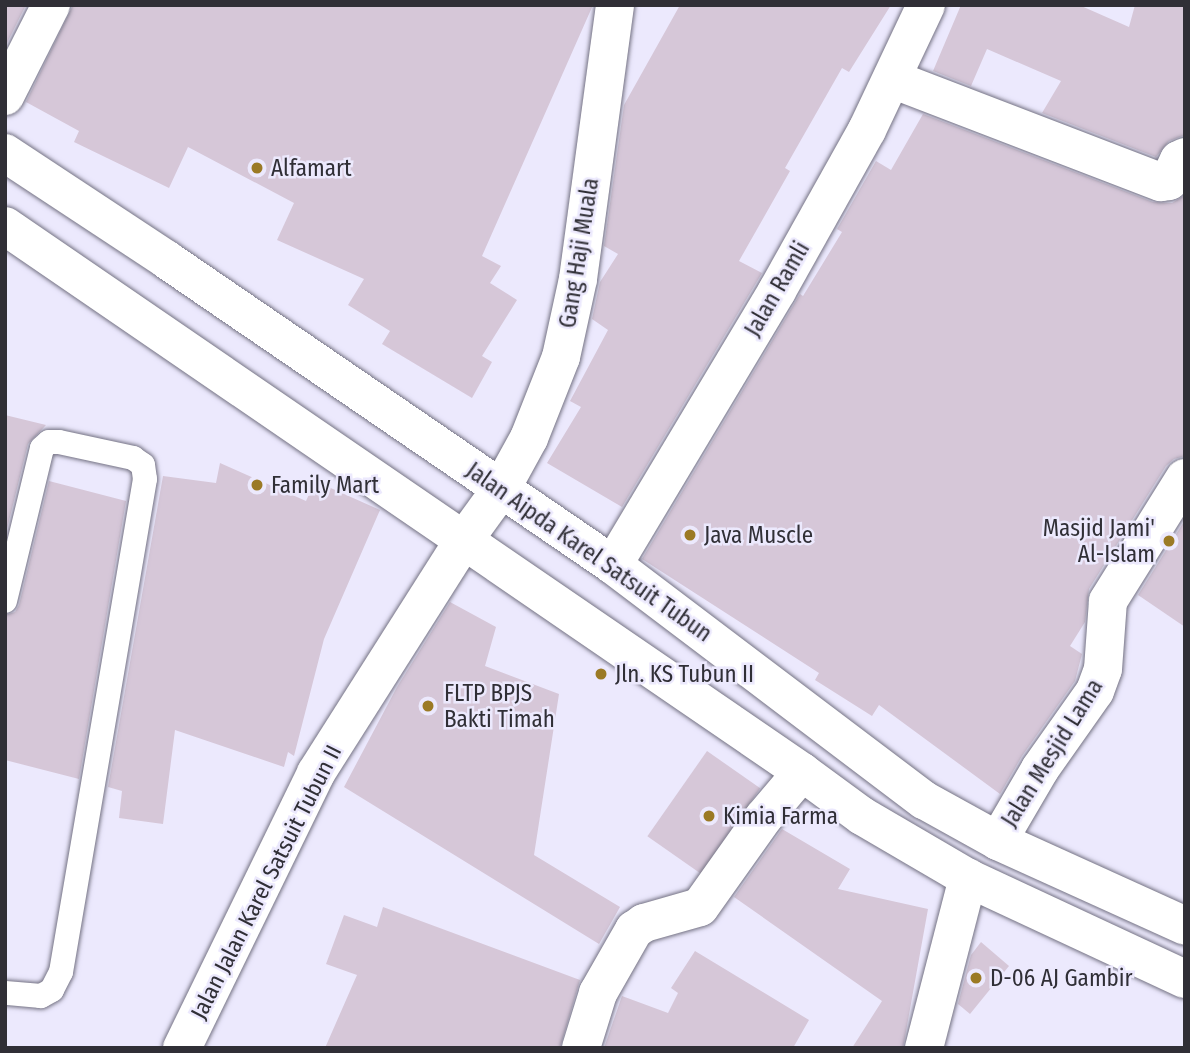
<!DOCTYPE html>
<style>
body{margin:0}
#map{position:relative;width:1190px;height:1053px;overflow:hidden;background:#ece9fd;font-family:"Fira Sans Condensed",sans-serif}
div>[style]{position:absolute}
.building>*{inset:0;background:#d6c7d8;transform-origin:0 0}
.roads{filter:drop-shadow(0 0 2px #747283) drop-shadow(0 0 2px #747283)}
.lane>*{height:24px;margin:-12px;padding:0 12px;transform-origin:12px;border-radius:12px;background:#fff}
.street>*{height:38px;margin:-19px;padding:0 19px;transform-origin:19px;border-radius:19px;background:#fff}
.secondary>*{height:38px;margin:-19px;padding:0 19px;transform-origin:19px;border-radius:19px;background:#fff}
.primary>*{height:38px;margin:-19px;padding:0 19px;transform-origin:19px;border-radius:19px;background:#fff}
.dots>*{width:19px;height:19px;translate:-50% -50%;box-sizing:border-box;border:4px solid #ece9fd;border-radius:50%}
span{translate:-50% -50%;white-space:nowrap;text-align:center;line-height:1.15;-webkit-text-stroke:5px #ece9fd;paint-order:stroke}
.poi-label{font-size:23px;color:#302f36}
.left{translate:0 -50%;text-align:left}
.right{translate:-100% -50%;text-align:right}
.street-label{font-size:23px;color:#302f36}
.frame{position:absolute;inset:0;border:7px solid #302f36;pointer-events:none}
</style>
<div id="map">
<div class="building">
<div style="clip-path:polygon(5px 5px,26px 5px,5px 47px)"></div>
<div style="clip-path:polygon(73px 5px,593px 5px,482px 256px,501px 266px,490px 283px,517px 300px,482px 356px,492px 362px,472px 398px,382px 344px,390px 331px,348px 305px,364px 279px,277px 240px,294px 203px,188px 147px,169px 188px,74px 142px,79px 131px,26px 102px)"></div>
<div style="clip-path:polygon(680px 5px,891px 5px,849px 72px,842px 68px,785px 168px,790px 171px,739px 261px,762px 273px,622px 507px,547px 463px,581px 407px,570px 401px,608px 330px,592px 319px,600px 282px,618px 254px,604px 246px,624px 105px)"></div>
<div style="clip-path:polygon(961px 5px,1079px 5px,1129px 27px,1135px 5px,1185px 5px,1185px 135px,1169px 141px,1156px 157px,1042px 113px,1061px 81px,987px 49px,971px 86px,933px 71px)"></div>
<div style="clip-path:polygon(923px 114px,1153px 202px,1172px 203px,1185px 195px,1185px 456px,1174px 459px,1166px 466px,1089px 589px,1085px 622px,1070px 646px,1082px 654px,1075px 681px,1022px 756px,1000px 794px,879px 705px,872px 716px,815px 680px,819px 673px,642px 559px,800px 294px,803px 296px,842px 232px,837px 229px,876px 161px,891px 170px)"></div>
<div style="clip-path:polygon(5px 415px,46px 425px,28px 444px,5px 537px)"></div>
<div style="clip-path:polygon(220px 463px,306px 501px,315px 481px,380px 510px,324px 639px,294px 756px,288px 752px,284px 767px,175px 730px,163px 824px,119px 818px,122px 791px,108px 787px,163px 476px,216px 483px)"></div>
<div style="clip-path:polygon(49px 481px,126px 501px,79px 779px,5px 760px,5px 615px,15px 612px,19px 605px)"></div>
<div style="clip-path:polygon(1185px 520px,1185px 627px,1138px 595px)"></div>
<div style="clip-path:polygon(450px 602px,496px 627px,485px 666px,559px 694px,534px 855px,620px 907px,599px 944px,344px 787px,397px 687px)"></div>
<div style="left:707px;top:751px;width:65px;height:104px;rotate:35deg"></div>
<div style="clip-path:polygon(782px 829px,850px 869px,838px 889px,928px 909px,903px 1048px,852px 1048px,882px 1001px,734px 897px)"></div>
<div style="clip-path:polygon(383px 907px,580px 980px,560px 1048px,325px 1048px,357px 975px,326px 964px,344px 915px,377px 927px)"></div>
<div style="clip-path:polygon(981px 942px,1009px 966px,970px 1014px,958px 1004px,971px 955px)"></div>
<div style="clip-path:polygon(695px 951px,809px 1020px,793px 1048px,604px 1048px,622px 996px,668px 1013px,678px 993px,671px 988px)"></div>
</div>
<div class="roads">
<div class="lane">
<div style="left:5px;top:601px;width:157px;rotate:-76.4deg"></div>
<div style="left:42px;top:448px;width:9px;rotate:-41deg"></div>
<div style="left:49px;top:442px;width:10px"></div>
<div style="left:59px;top:442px;width:76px;rotate:12.2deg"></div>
<div style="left:133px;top:458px;width:12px;rotate:35deg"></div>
<div style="left:143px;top:465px;width:14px;rotate:82deg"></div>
<div style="left:145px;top:479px;width:500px;rotate:99.67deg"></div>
<div style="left:61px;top:972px;width:20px;rotate:117deg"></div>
<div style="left:52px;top:990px;width:13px;rotate:151deg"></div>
<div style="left:41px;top:996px;width:36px;rotate:-175deg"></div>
</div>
<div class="street">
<div style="left:892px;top:79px;width:288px;rotate:21deg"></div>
<div style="left:1161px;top:182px;width:8px;rotate:-7deg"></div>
<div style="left:1169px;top:181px;width:23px;rotate:-65deg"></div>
<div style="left:1179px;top:160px;width:7px;rotate:-27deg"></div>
<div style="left:5px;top:96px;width:102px;rotate:-63.2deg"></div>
<div style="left:501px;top:489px;width:58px;rotate:-61.2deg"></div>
<div style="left:529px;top:438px;width:87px;rotate:-68.4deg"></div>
<div style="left:561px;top:357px;width:80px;rotate:-77.7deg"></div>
<div style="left:578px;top:279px;width:276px;rotate:-82.3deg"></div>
<div style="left:613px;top:565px;width:319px;rotate:-59.1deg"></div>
<div style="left:777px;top:291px;width:184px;rotate:-60.8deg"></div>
<div style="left:867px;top:130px;width:138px;rotate:-64.7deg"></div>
<div style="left:998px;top:841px;width:83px;rotate:-59.7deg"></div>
<div style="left:1040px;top:769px;width:95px;rotate:-54.8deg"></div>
<div style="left:1095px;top:691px;width:23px;rotate:-70deg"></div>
<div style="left:1103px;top:669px;width:68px;rotate:-85.8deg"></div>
<div style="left:1108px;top:601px;width:145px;rotate:-58deg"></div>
<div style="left:581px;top:1048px;width:58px;rotate:-72.8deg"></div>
<div style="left:598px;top:993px;width:73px;rotate:-60.3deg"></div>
<div style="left:634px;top:930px;width:12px;rotate:-35deg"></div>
<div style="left:644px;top:923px;width:58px;rotate:-15.9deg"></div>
<div style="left:700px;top:907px;width:110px;rotate:-54.6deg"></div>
<div style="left:764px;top:817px;width:59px;rotate:-49.8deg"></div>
<div style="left:924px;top:1048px;width:176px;rotate:-75.5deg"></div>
</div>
<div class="secondary">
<div style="left:182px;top:1048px;width:306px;rotate:-64deg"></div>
<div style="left:316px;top:773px;width:276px;rotate:-57.6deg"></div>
<div style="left:464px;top:540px;width:63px;rotate:-54deg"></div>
</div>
<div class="primary">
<div style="left:5px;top:153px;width:194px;rotate:33.4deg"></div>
<div style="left:167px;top:260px;width:540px;rotate:34.37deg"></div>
<div style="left:613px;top:565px;width:390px;rotate:37.1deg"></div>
<div style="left:924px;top:800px;width:85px;rotate:29deg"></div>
<div style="left:998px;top:841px;width:205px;rotate:24.4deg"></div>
<div style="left:5px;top:226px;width:966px;rotate:34.41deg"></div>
<div style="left:802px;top:772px;width:74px;rotate:36.3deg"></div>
<div style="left:862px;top:816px;width:123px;rotate:30.3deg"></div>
<div style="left:968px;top:878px;width:239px;rotate:25deg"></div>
</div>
</div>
<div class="dots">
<div style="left:257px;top:168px;background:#9b7a25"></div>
<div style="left:257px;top:485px;background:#9b7a25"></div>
<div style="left:690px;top:535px;background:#9b7a25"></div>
<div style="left:1169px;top:541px;background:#9b7a25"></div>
<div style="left:601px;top:674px;background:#9b7a25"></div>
<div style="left:428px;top:706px;background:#9b7a25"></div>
<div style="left:709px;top:816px;background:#9b7a25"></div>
<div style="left:976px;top:978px;background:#9b7a25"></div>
</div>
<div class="poi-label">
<span class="left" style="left:271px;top:168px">Alfamart</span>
<span class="left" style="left:271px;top:485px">Family Mart</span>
<span class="right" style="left:1155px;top:541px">Masjid Jami'<br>Al-Islam</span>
<span class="left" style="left:704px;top:535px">Java Muscle</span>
<span class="left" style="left:615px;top:674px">Jln. KS Tubun II</span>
<span class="left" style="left:444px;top:706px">FLTP BPJS<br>Bakti Timah</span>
<span class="left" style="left:723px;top:816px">Kimia Farma</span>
<span class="left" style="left:990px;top:978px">D-06 AJ Gambir</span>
</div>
<div class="street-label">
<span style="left:579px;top:253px;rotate:-81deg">Gang Haji Muala</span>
<span style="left:777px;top:289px;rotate:-60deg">Jalan Ramli</span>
<span style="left:589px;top:552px;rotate:35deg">Jalan Aipda Karel Satsuit Tubun</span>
<span style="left:1052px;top:753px;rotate:-58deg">Jalan Mesjid Lama</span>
<span style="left:266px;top:882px;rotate:-63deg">Jalan Jalan Karel Satsuit Tubun II</span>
</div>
<div class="frame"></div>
</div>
